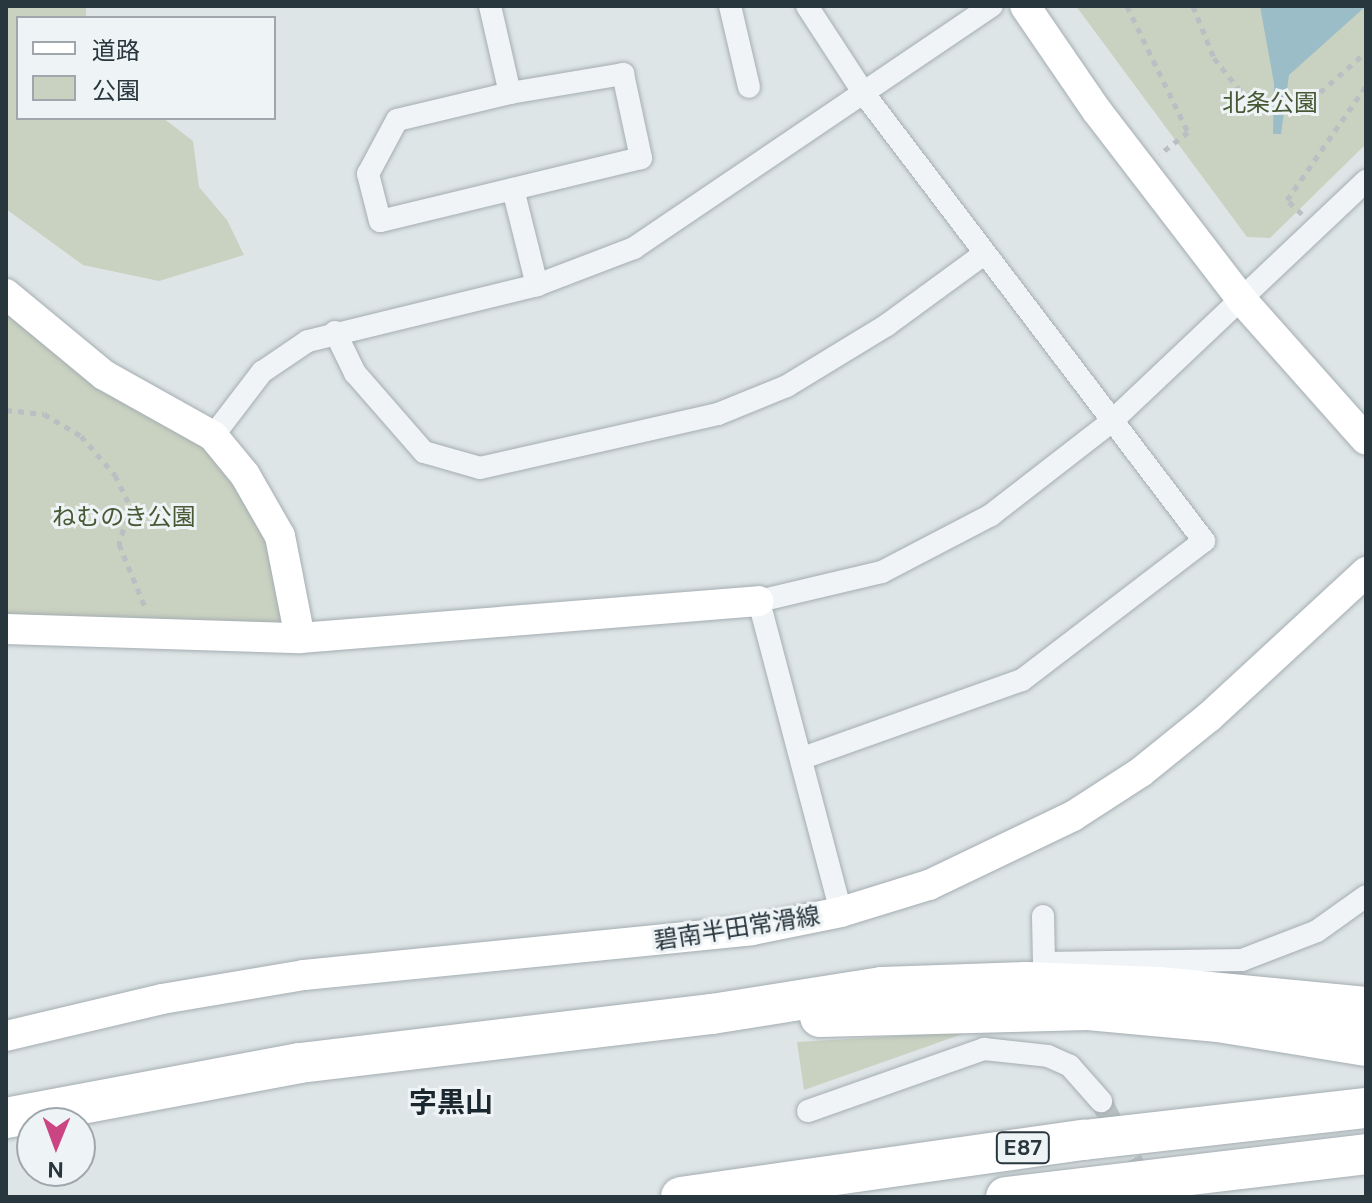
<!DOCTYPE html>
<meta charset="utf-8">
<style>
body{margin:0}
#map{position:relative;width:1372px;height:1203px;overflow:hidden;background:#dee5e7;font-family:"DM Sans","Noto Sans JP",sans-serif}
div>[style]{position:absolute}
.green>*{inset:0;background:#c9d1c0}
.water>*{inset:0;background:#9abdc7}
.street-tunnel>*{height:22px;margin-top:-11px;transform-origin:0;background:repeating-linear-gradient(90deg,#bac2c5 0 22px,transparent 0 33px)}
.path>*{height:5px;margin-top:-2.5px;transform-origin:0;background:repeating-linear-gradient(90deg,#b9bfc2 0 6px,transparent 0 12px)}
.roads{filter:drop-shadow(0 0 2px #a4adb1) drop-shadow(0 0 2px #a4adb1)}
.street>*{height:22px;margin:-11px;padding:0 11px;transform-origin:11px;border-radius:11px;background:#f1f4f6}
.secondary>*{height:30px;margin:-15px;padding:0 15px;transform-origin:15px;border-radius:15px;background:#fff}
.highway>*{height:40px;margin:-20px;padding:0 20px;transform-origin:20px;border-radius:20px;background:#fff}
span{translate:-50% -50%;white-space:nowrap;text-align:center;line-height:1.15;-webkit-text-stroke:6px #eef3f5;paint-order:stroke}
.shield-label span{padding:2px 6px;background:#eef3f5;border:2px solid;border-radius:6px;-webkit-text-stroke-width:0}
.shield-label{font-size:22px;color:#28363e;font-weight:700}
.park-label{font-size:24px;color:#475935}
.street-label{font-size:24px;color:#28363e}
.quarter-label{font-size:28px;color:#1a272e;font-weight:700}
.frame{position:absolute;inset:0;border:8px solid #28363e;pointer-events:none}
.legend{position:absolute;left:16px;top:16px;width:260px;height:104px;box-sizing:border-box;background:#eef3f5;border:2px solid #9fa7ac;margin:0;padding:10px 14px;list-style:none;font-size:24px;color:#28363e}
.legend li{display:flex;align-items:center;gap:16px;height:40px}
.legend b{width:40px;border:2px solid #9fa7ac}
.north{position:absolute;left:16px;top:1107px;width:80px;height:80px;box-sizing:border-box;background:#eef3f5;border:2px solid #9fa7ac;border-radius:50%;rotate:181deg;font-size:22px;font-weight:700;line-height:32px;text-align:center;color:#28363e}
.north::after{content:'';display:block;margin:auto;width:28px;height:36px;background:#ca4581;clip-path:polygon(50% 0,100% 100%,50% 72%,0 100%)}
</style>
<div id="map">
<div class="green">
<div style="clip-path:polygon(6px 6px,86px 6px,86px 18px,18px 18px,18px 118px,163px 118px,193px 141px,199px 187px,227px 220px,244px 255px,159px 281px,83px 265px,6px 209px)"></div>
<div style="clip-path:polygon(1076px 6px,1366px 6px,1366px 144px,1270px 238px,1247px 237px)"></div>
<div style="clip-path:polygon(6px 294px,245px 475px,300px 638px,6px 629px)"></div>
<div style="clip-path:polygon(968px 1032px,804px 1090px,797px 1042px)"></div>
</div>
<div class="water">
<div style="clip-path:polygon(1260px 6px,1366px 6px,1289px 75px,1281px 134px,1273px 134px,1274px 83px)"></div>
</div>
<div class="street-tunnel">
<div style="left:1101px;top:1101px;width:99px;rotate:62.9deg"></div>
</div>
<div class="path">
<div style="left:1127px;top:6px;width:140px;rotate:64.2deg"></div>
<div style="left:1188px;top:132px;width:36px;rotate:142deg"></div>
<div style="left:1193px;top:6px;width:56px;rotate:68deg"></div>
<div style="left:1214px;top:58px;width:65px;rotate:51.2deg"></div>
<div style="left:1302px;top:108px;width:85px;rotate:-41.2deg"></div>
<div style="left:1302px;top:214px;width:21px;rotate:-137deg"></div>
<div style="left:1287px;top:200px;width:139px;rotate:-55.3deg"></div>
<div style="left:6px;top:410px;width:38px;rotate:6deg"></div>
<div style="left:44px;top:414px;width:43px;rotate:30.7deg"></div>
<div style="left:81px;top:436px;width:52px;rotate:48.9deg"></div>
<div style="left:115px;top:475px;width:34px;rotate:64deg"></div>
<div style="left:130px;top:506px;width:40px;rotate:106deg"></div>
<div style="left:119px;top:544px;width:68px;rotate:67.6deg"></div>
</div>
<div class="roads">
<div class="street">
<div style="left:490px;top:6px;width:89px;rotate:77.1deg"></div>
<div style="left:730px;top:6px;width:83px;rotate:76.8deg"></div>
<div style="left:623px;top:74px;width:86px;rotate:77.9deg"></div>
<div style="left:641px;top:158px;width:268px;rotate:166.4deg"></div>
<div style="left:380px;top:221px;width:49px;rotate:-104.3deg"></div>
<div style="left:368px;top:174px;width:61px;rotate:-61.8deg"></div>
<div style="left:397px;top:120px;width:116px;rotate:-13.4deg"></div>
<div style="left:510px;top:93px;width:115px;rotate:-9.5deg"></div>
<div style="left:513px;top:189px;width:99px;rotate:76deg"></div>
<div style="left:335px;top:332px;width:46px;rotate:64deg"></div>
<div style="left:355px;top:373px;width:105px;rotate:48.9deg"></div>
<div style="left:424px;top:452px;width:58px;rotate:15.9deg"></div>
<div style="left:480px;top:468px;width:244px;rotate:-12.8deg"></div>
<div style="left:718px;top:414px;width:74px;rotate:-22.1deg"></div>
<div style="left:787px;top:386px;width:117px;rotate:-31.4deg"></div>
<div style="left:887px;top:325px;width:120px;rotate:-36.2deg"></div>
<div style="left:213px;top:436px;width:81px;rotate:-52.6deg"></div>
<div style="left:262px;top:372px;width:55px;rotate:-34deg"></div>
<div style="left:308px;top:341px;width:236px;rotate:-13.7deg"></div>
<div style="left:537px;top:285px;width:104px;rotate:-20.9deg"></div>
<div style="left:634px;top:248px;width:432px;rotate:-34.1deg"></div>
<div style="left:803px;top:758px;width:232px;rotate:-19.6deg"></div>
<div style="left:1022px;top:680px;width:229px;rotate:-37.4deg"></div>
<div style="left:1204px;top:541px;width:560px;rotate:-127.24deg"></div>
<div style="left:865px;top:95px;width:106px;rotate:-123.1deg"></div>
<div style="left:841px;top:912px;width:322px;rotate:-104.8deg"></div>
<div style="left:759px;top:601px;width:126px;rotate:-13.3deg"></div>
<div style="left:882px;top:572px;width:123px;rotate:-27.6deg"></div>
<div style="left:991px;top:515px;width:152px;rotate:-37.8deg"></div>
<div style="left:1111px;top:422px;width:351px;rotate:-43.4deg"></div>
<div style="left:1043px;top:916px;width:47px;rotate:88.8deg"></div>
<div style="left:1044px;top:963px;width:198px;rotate:-0.9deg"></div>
<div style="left:1242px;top:960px;width:80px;rotate:-21.1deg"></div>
<div style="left:1317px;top:931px;width:60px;rotate:-35.5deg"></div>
<div style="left:808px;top:1111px;width:187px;rotate:-19.4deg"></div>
<div style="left:984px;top:1049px;width:64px;rotate:6.2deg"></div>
<div style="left:1048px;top:1056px;width:24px;rotate:24deg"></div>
<div style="left:1070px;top:1066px;width:47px;rotate:48.5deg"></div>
</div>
<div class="secondary">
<div style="left:1025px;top:6px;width:127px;rotate:55.6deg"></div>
<div style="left:1097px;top:111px;width:237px;rotate:52.5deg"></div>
<div style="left:1241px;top:299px;width:188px;rotate:48.4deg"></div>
<div style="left:6px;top:294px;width:127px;rotate:39.6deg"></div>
<div style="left:104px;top:375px;width:125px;rotate:29.2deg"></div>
<div style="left:213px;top:436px;width:50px;rotate:50.6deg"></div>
<div style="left:245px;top:475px;width:70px;rotate:60.2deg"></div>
<div style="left:280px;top:536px;width:104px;rotate:78.9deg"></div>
<div style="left:6px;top:629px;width:294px;rotate:1.8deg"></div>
<div style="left:300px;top:638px;width:460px;rotate:-4.6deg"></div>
<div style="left:6px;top:1036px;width:160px;rotate:-13.3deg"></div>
<div style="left:162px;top:999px;width:144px;rotate:-9.6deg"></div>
<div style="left:304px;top:975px;width:450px;rotate:-5.7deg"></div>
<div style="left:752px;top:930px;width:91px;rotate:-11.4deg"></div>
<div style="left:841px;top:912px;width:92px;rotate:-17.1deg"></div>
<div style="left:929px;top:885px;width:160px;rotate:-25.6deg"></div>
<div style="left:1073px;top:816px;width:81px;rotate:-32.9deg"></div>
<div style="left:1141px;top:772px;width:87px;rotate:-39deg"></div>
<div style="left:1209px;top:717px;width:214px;rotate:-42.7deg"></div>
</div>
<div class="highway">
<div style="left:820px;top:1017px;width:268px;rotate:-1.5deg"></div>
<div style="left:1088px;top:1010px;width:131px;rotate:5.3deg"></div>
<div style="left:1218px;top:1022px;width:150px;rotate:9.2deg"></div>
<div style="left:6px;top:1118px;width:299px;rotate:-10.6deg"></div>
<div style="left:300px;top:1063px;width:415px;rotate:-6.8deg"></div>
<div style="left:712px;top:1014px;width:172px;rotate:-9deg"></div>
<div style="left:882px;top:987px;width:144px;rotate:-2deg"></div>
<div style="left:1026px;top:982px;width:132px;rotate:2.2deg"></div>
<div style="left:1158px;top:987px;width:209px;rotate:5.5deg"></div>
<div style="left:681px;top:1197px;width:407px;rotate:-8.1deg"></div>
<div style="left:1084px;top:1140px;width:284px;rotate:-6.5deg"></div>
<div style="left:1006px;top:1197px;width:363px;rotate:-6.8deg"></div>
</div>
</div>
<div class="shield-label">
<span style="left:1023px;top:1148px">E87</span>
</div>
<div class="park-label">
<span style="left:1270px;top:103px">北条公園</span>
<span style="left:124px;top:517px">ねむのき公園</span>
</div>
<div class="street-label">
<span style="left:737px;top:928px;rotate:-9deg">碧南半田常滑線</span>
</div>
<div class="quarter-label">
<span style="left:451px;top:1103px">字黒山</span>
</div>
<div class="frame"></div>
<ul class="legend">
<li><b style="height:10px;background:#fff"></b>道路</li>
<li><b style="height:22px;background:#c9d1c0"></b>公園</li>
</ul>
<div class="north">N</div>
</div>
